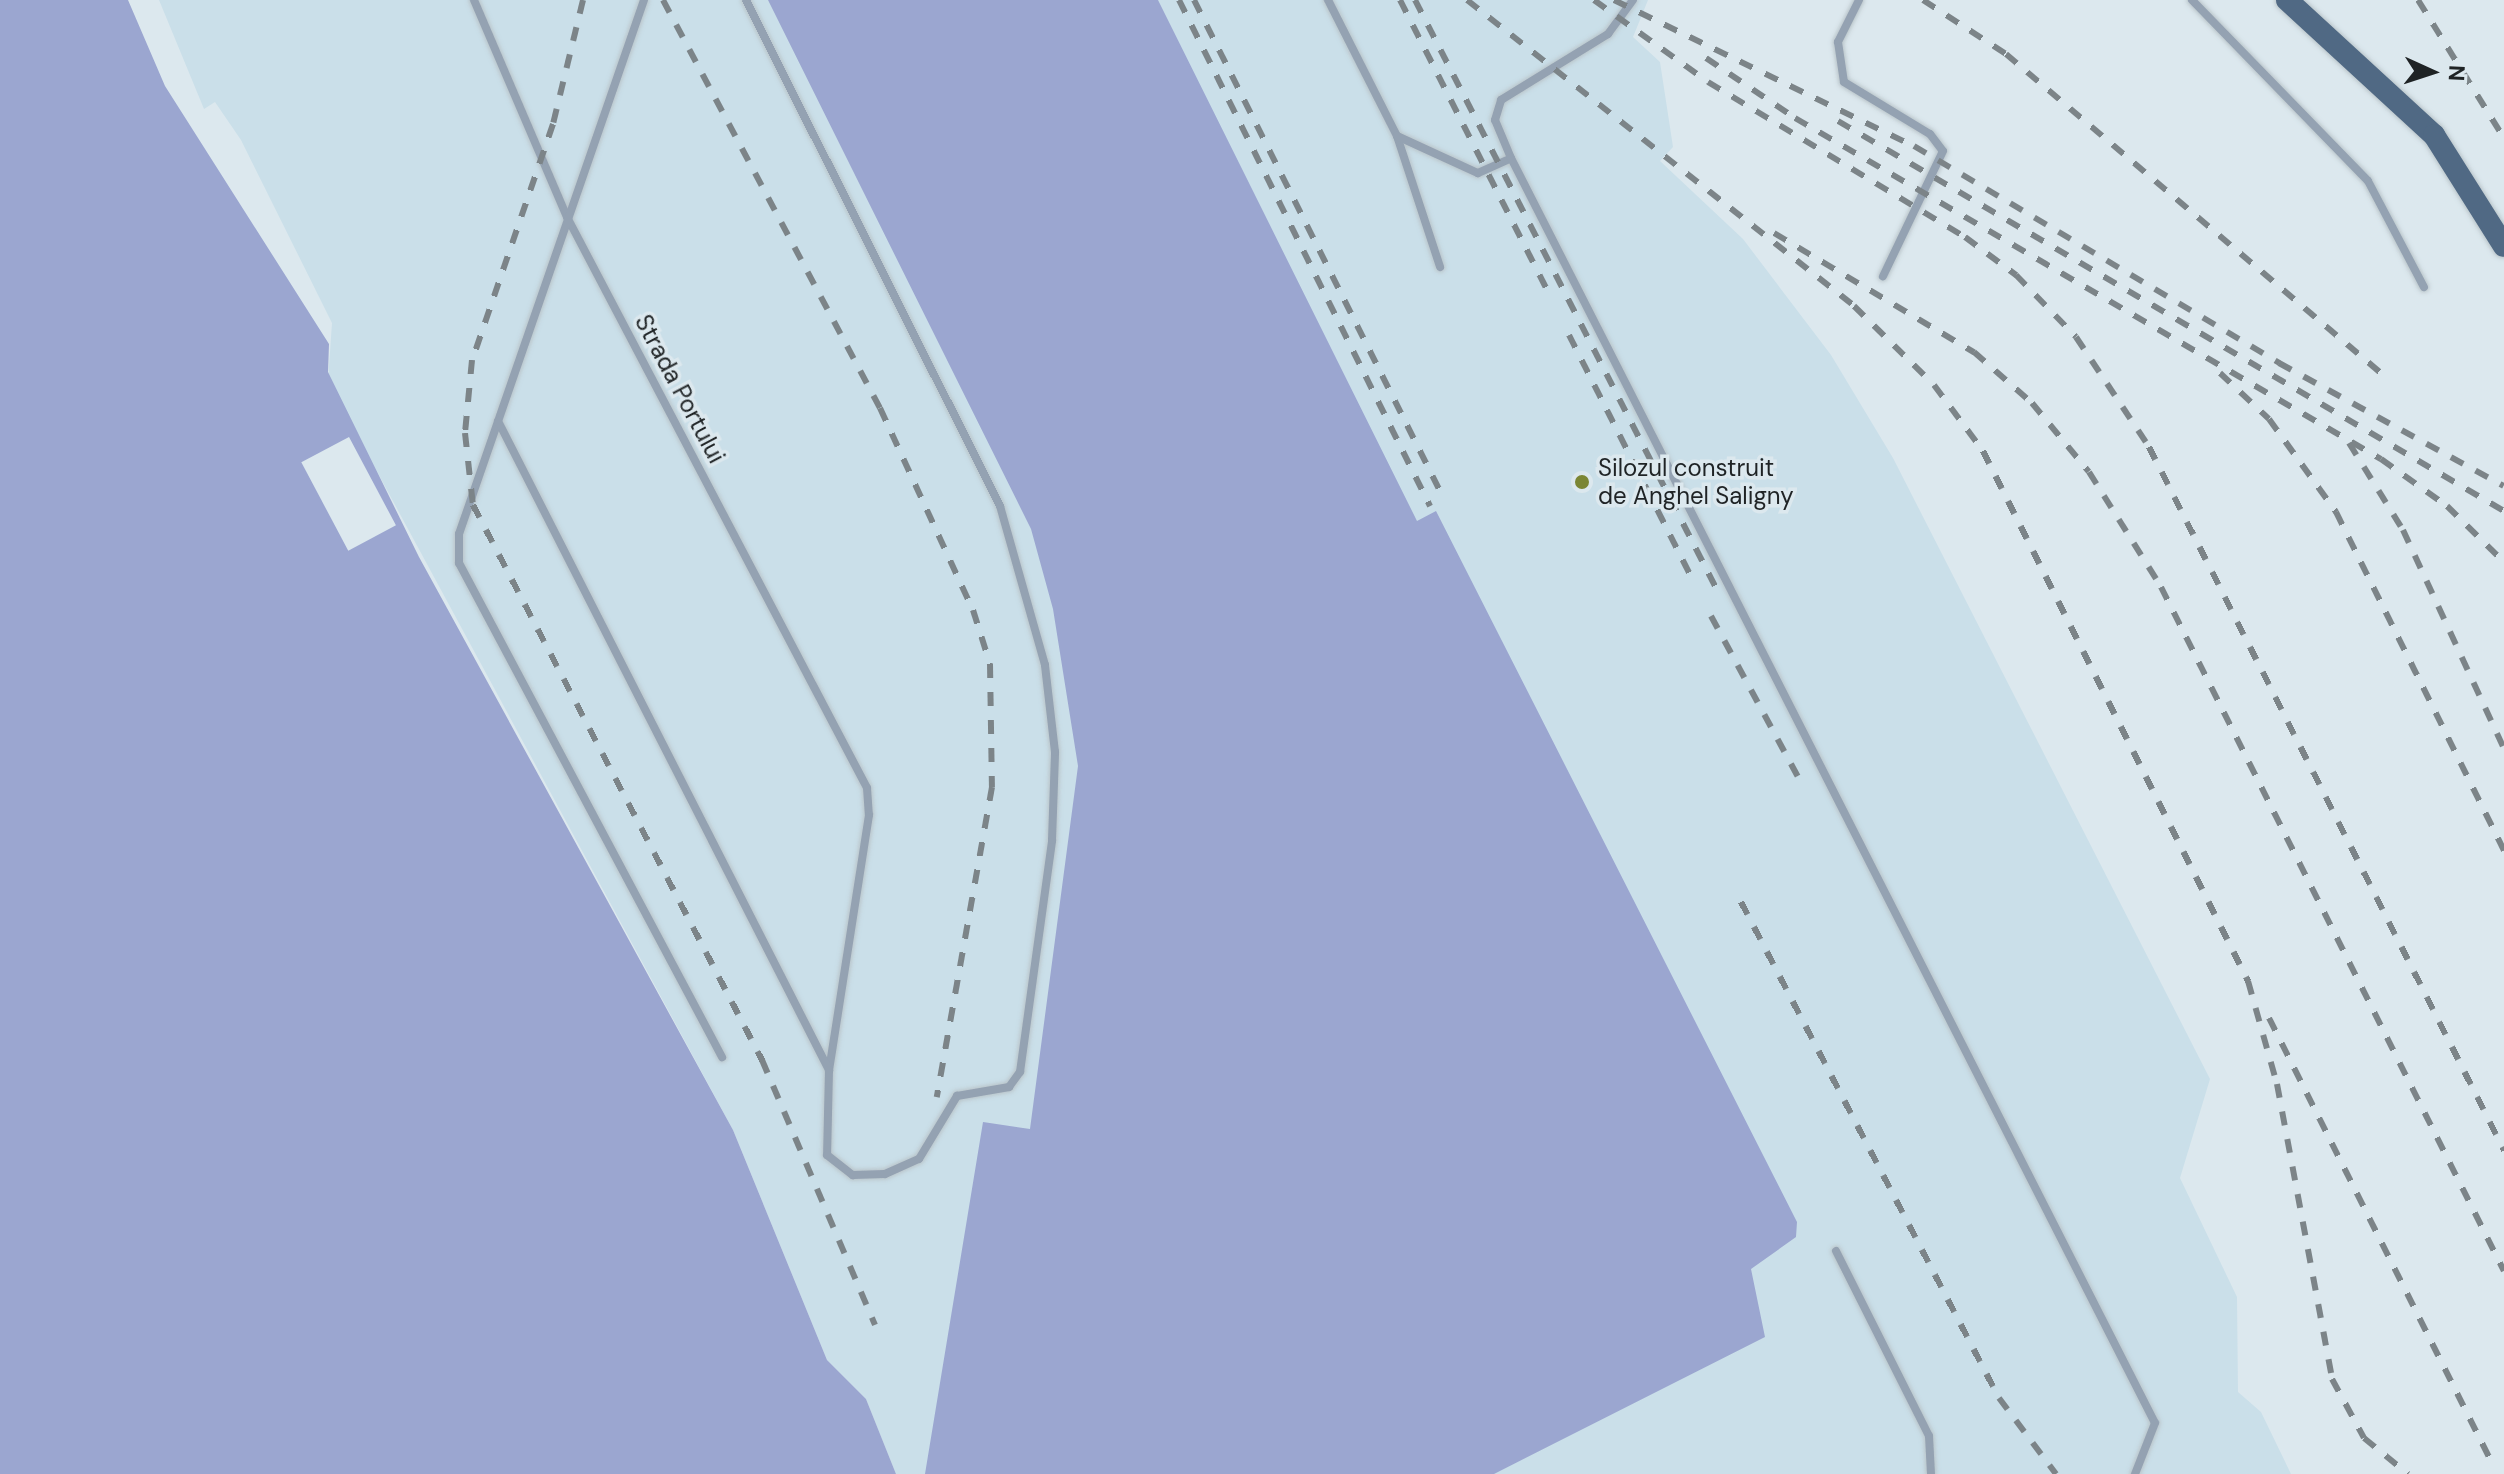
<!DOCTYPE html>
<style>
body{margin:0}
#map{position:relative;width:2504px;height:1474px;overflow:hidden;background:#dce8ee;font-family:"DM Sans",sans-serif}
div>[style]{position:absolute}
.built>*{inset:0;background:#cadfe9}
.water>*{inset:0;background:#9ba6d0}
.pier>*{inset:0;background:#dce8ee;transform-origin:0 0}
.roads{filter:drop-shadow(0 0 2px #bac5ca) drop-shadow(0 0 2px #bac5ca)}
.service>*{height:8px;margin:-4px;padding:0 4px;transform-origin:4px;border-radius:4px;background:#94a2b2}
.primary>*{height:22px;margin:-11px;padding:0 11px;transform-origin:11px;border-radius:11px;background:#506984}
.rail>*{height:6px;margin-top:-3px;transform-origin:0;background:repeating-linear-gradient(90deg,#7c8488 0 14px,transparent 0 28px)}
.dots>*{width:22px;height:22px;translate:-50% -50%;box-sizing:border-box;border:4px solid #dce8ee;border-radius:50%}
span{translate:-50% -50%;white-space:nowrap;text-align:center;line-height:1.15;-webkit-text-stroke:7px #dce8ee;paint-order:stroke}
.street-label{font-size:24px;color:#1f2325}
.poi-label{font-size:24px;color:#1f2325}
.left{translate:0 -50%;text-align:left}
.north{position:absolute;left:2392px;top:32px;width:80px;height:80px;-webkit-text-stroke:6px #dce8ee;paint-order:stroke;rotate:93deg;font-size:22px;font-weight:700;line-height:32px;text-align:center;color:#1f2325}
.north::after{content:'';display:block;margin:auto;width:28px;height:36px;background:#1f2325;clip-path:polygon(50% 0,100% 100%,50% 72%,0 100%)}
</style>
<div id="map">
<div class="built">
<div style="clip-path:polygon(159px 0,1648px 0,1633px 37px,1660px 62px,1673px 147px,1660px 161px,1743px 239px,1831px 355px,1893px 458px,2210px 1079px,2180px 1178px,2237px 1297px,2238px 1392px,2261px 1412px,2291px 1474px,896px 1474px,866px 1399px,827px 1360px,733px 1130px,328px 381px,332px 323px,241px 140px,215px 102px,204px 109px)"></div>
</div>
<div class="water">
<div style="clip-path:polygon(0 0,128px 0,165px 86px,329px 344px,328px 372px,419px 557px,733px 1130px,827px 1360px,866px 1399px,896px 1474px,0 1474px)"></div>
<div style="clip-path:polygon(768px 0,1158px 0,1417px 521px,1436px 511px,1797px 1222px,1796px 1237px,1751px 1269px,1765px 1337px,1494px 1474px,925px 1474px,983px 1122px,1030px 1129px,1078px 766px,1053px 609px,1031px 529px)"></div>
</div>
<div class="pier">
<div style="left:349px;top:437px;width:100px;height:54px;rotate:62deg"></div>
</div>
<div class="roads">
<div class="service">
<div style="left:474px;top:0;width:236px;rotate:66.8deg"></div>
<div style="left:567px;top:217px;width:645px;rotate:62.28deg"></div>
<div style="left:867px;top:788px;width:27px;rotate:86deg"></div>
<div style="left:869px;top:815px;width:258px;rotate:98.9deg"></div>
<div style="left:644px;top:0;width:565px;rotate:109.11deg"></div>
<div style="left:459px;top:534px;width:29px;rotate:90deg"></div>
<div style="left:459px;top:563px;width:560px;rotate:61.97deg"></div>
<div style="left:1328px;top:0;width:153px;rotate:63.1deg"></div>
<div style="left:1397px;top:136px;width:138px;rotate:71.8deg"></div>
<div style="left:1859px;top:0;width:47px;rotate:116.6deg"></div>
<div style="left:1838px;top:42px;width:40px;rotate:81.5deg"></div>
<div style="left:1844px;top:82px;width:100px;rotate:31.2deg"></div>
<div style="left:1930px;top:134px;width:21px;rotate:53deg"></div>
<div style="left:1943px;top:151px;width:139px;rotate:115.6deg"></div>
<div style="left:2192px;top:0;width:252px;rotate:45.8deg"></div>
<div style="left:2368px;top:181px;width:120px;rotate:62.2deg"></div>
<div style="left:1397px;top:136px;width:89px;rotate:24.6deg"></div>
<div style="left:1478px;top:173px;width:36px;rotate:-24deg"></div>
<div style="left:1511px;top:158px;width:41px;rotate:-112.8deg"></div>
<div style="left:1495px;top:120px;width:21px;rotate:-73deg"></div>
<div style="left:1501px;top:100px;width:126px;rotate:-31.7deg"></div>
<div style="left:1608px;top:34px;width:42px;rotate:-53.7deg"></div>
<div style="left:1511px;top:158px;width:1419px;rotate:63.02deg"></div>
<div style="left:2155px;top:1423px;width:55px;rotate:111.4deg"></div>
<div style="left:498px;top:421px;width:729px;rotate:62.98deg"></div>
<div style="left:829px;top:1070px;width:85px;rotate:91.3deg"></div>
<div style="left:827px;top:1155px;width:33px;rotate:38deg"></div>
<div style="left:853px;top:1175px;width:32px;rotate:-2deg"></div>
<div style="left:885px;top:1174px;width:37px;rotate:-24deg"></div>
<div style="left:919px;top:1159px;width:74px;rotate:-58.9deg"></div>
<div style="left:957px;top:1096px;width:53px;rotate:-9.8deg"></div>
<div style="left:1009px;top:1087px;width:19px;rotate:-54deg"></div>
<div style="left:1020px;top:1072px;width:234px;rotate:-82.1deg"></div>
<div style="left:1052px;top:840px;width:88px;rotate:-88deg"></div>
<div style="left:1055px;top:752px;width:88px;rotate:-96.6deg"></div>
<div style="left:1045px;top:665px;width:165px;rotate:-105.8deg"></div>
<div style="left:1000px;top:506px;width:566px;rotate:-116.66deg"></div>
<div style="left:1836px;top:1251px;width:207px;rotate:63.3deg"></div>
<div style="left:1929px;top:1436px;width:38px;rotate:87deg"></div>
</div>
<div class="primary">
<div style="left:2287px;top:0;width:200px;rotate:42.6deg"></div>
<div style="left:2434px;top:135px;width:131px;rotate:57.8deg"></div>
</div>
</div>
<div class="rail">
<div style="left:583px;top:0;width:128px;rotate:103.6deg"></div>
<div style="left:553px;top:124px;width:250px;rotate:108.9deg"></div>
<div style="left:472px;top:360px;width:73px;rotate:95.5deg"></div>
<div style="left:465px;top:433px;width:72px;rotate:83.7deg"></div>
<div style="left:473px;top:505px;width:626px;rotate:62.49deg"></div>
<div style="left:762px;top:1060px;width:288px;rotate:66.9deg"></div>
<div style="left:663px;top:0;width:462px;rotate:62deg"></div>
<div style="left:880px;top:408px;width:222px;rotate:65.3deg"></div>
<div style="left:973px;top:610px;width:57px;rotate:72.5deg"></div>
<div style="left:990px;top:664px;width:123px;rotate:89.1deg"></div>
<div style="left:992px;top:787px;width:315px;rotate:100.1deg"></div>
<div style="left:1179px;top:0;width:565px;rotate:63.62deg"></div>
<div style="left:1194px;top:0;width:558px;rotate:63.39deg"></div>
<div style="left:1400px;top:0;width:334px;rotate:63.1deg"></div>
<div style="left:1415px;top:0;width:661px;rotate:62.89deg"></div>
<div style="left:1467px;top:0;width:493px;rotate:38.3deg"></div>
<div style="left:1854px;top:306px;width:112px;rotate:44.6deg"></div>
<div style="left:1934px;top:385px;width:82px;rotate:53.4deg"></div>
<div style="left:1983px;top:451px;width:593px;rotate:63.43deg"></div>
<div style="left:2248px;top:981px;width:107px;rotate:74.3deg"></div>
<div style="left:2277px;top:1084px;width:300px;rotate:79.4deg"></div>
<div style="left:2332px;top:1379px;width:67px;rotate:61.5deg"></div>
<div style="left:2364px;top:1438px;width:57px;rotate:39.3deg"></div>
<div style="left:1594px;top:0;width:140px;rotate:35.7deg"></div>
<div style="left:1708px;top:82px;width:300px;rotate:31.1deg"></div>
<div style="left:1965px;top:237px;width:64px;rotate:36.7deg"></div>
<div style="left:2016px;top:275px;width:86px;rotate:45.9deg"></div>
<div style="left:2076px;top:337px;width:132px;rotate:56.4deg"></div>
<div style="left:2149px;top:447px;width:788px;rotate:63.21deg"></div>
<div style="left:1614px;top:0;width:334px;rotate:26deg"></div>
<div style="left:1914px;top:146px;width:425px;rotate:30.7deg"></div>
<div style="left:2279px;top:363px;width:256px;rotate:28.7deg"></div>
<div style="left:1923px;top:0;width:99px;rotate:33deg"></div>
<div style="left:2006px;top:54px;width:497px;rotate:40.4deg"></div>
<div style="left:2418px;top:0;width:163px;rotate:58.1deg"></div>
<div style="left:1706px;top:58px;width:107px;rotate:34deg"></div>
<div style="left:1795px;top:118px;width:678px;rotate:30.2deg"></div>
<div style="left:2381px;top:459px;width:81px;rotate:35.5deg"></div>
<div style="left:2447px;top:506px;width:80px;rotate:44.5deg"></div>
<div style="left:1838px;top:121px;width:772px;rotate:30.35deg"></div>
<div style="left:1774px;top:233px;width:233px;rotate:30.8deg"></div>
<div style="left:1974px;top:352px;width:77px;rotate:41.3deg"></div>
<div style="left:2032px;top:403px;width:89px;rotate:50.4deg"></div>
<div style="left:2089px;top:472px;width:136px;rotate:57.9deg"></div>
<div style="left:2161px;top:587px;width:765px;rotate:63.37deg"></div>
<div style="left:1569px;top:335px;width:275px;rotate:63.2deg"></div>
<div style="left:2220px;top:373px;width:67px;rotate:43.2deg"></div>
<div style="left:2269px;top:419px;width:115px;rotate:54.2deg"></div>
<div style="left:2336px;top:512px;width:378px;rotate:63.6deg"></div>
<div style="left:2349px;top:443px;width:102px;rotate:58.2deg"></div>
<div style="left:2403px;top:530px;width:241px;rotate:65.2deg"></div>
<div style="left:1711px;top:616px;width:191px;rotate:61.6deg"></div>
<div style="left:1741px;top:902px;width:559px;rotate:62.52deg"></div>
<div style="left:1999px;top:1398px;width:95px;rotate:53.1deg"></div>
<div style="left:2269px;top:1018px;width:502px;rotate:63.38deg"></div>
</div>
<div class="dots">
<div style="left:1582px;top:482px;background:#7b8634"></div>
</div>
<div class="street-label">
<span style="left:680px;top:389px;rotate:62deg">Strada Portului</span>
</div>
<div class="poi-label">
<span class="left" style="left:1598px;top:482px">Silozul construit<br>de Anghel Saligny</span>
</div>
<div class="north">N</div>
</div>
